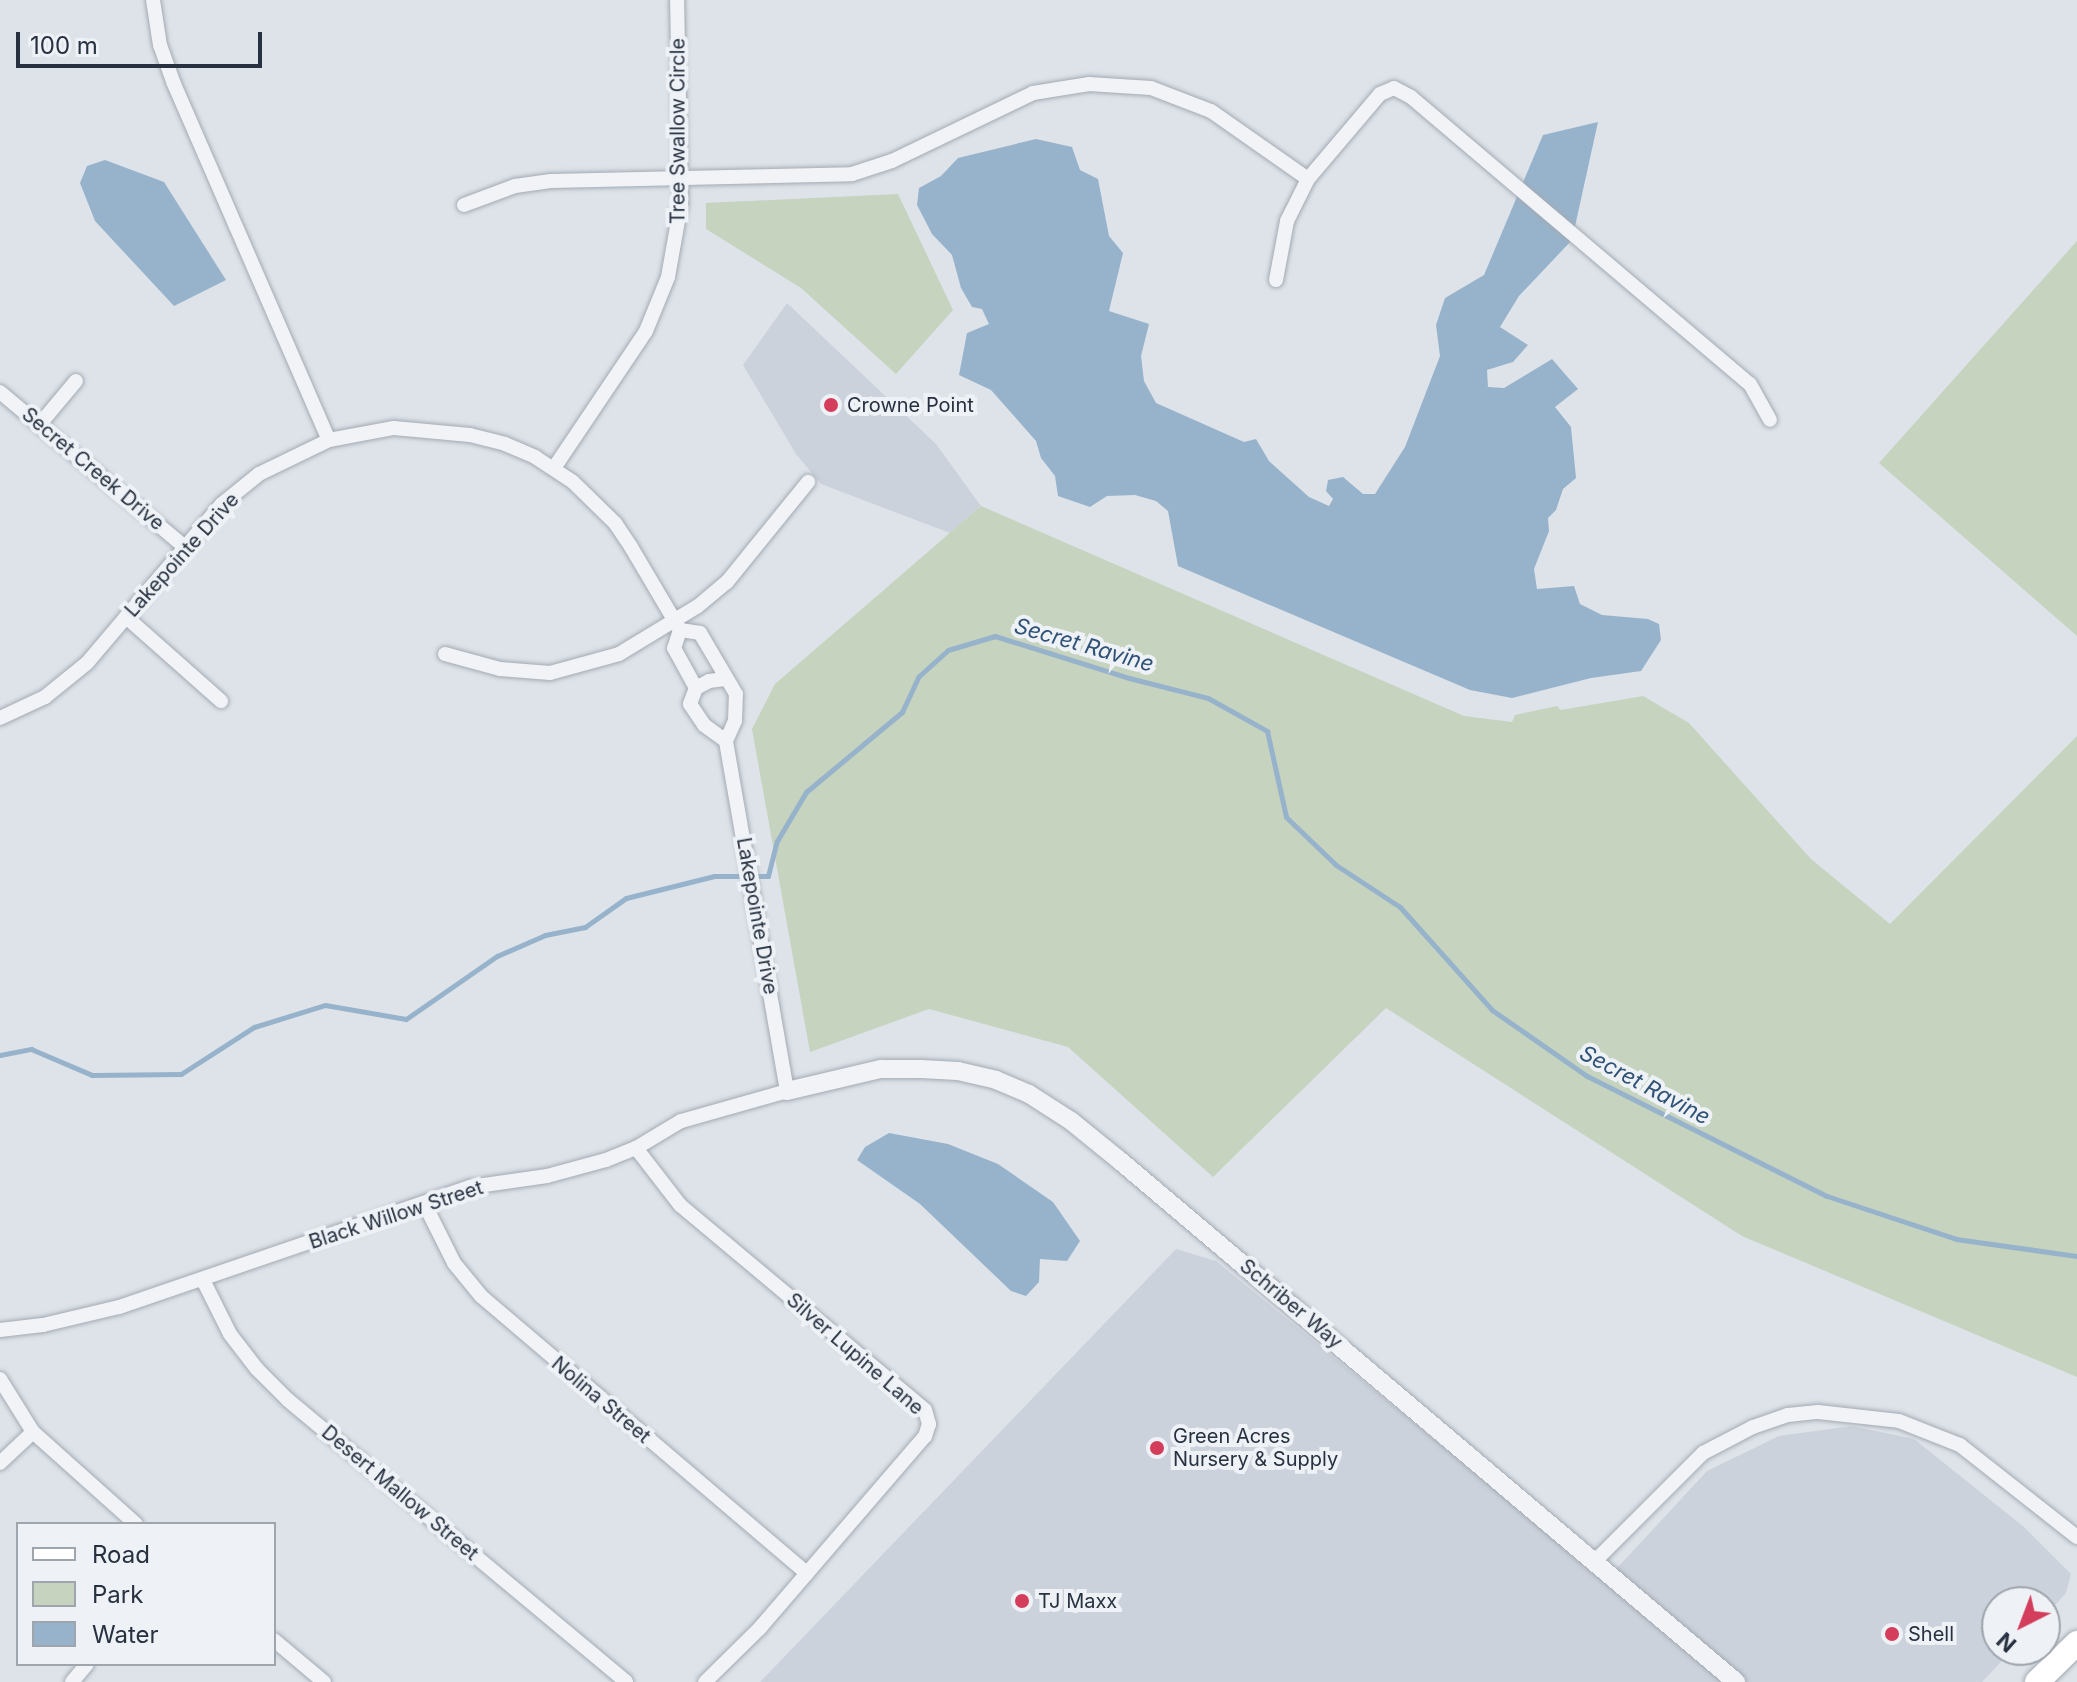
<!DOCTYPE html>
<style>
body{margin:0}
#map{position:relative;width:2077px;height:1682px;overflow:hidden;background:#dee3e9;font-family:Inter,sans-serif}
div>[style]{position:absolute}
.built>*{inset:0;background:#ccd2db}
.green>*{inset:0;background:#c5d3bf}
.water>*{inset:0;background:#97b3cb}
.stream>*{height:5px;margin:-2.5px;padding:0 2.5px;transform-origin:2.5px;border-radius:2.5px;background:#97b3cb}
.roads{filter:drop-shadow(0 0 2px #a3aab3) drop-shadow(0 0 2px #a3aab3)}
.minor>*{height:14px;margin:-7px;padding:0 7px;transform-origin:7px;border-radius:7px;background:#f1f3f7}
.tertiary>*{height:18px;margin:-9px;padding:0 9px;transform-origin:9px;border-radius:9px;background:#f1f3f7}
.primary>*{height:24px;margin:-12px;padding:0 12px;transform-origin:12px;border-radius:12px;background:#fff}
.dots>*{width:22px;height:22px;translate:-50% -50%;box-sizing:border-box;border:4px solid #eef2f6;border-radius:50%}
span{translate:-50% -50%;white-space:nowrap;text-align:center;line-height:1.15;-webkit-text-stroke:8px #eef2f6;paint-order:stroke}
.street-label{font-size:20px;color:#273140}
.poi-label{font-size:20px;color:#273140}
.left{translate:0 -50%;text-align:left}
.water-label{font-size:22px;color:#2f5276;font-style:italic}
.legend{position:absolute;left:16px;top:1522px;width:260px;height:144px;box-sizing:border-box;background:#eef2f6;border:2px solid #9ea5ad;margin:0;padding:10px 14px;list-style:none;font-size:24px;color:#273140}
.legend li{display:flex;align-items:center;gap:16px;height:40px}
.legend b{width:40px;border:2px solid #9ea5ad}
.north{position:absolute;left:1981px;top:1586px;width:80px;height:80px;box-sizing:border-box;background:#eef2f6;border:2px solid #9ea5ad;border-radius:50%;rotate:222deg;font-size:22px;font-weight:700;line-height:32px;text-align:center;color:#273140}
.north::after{content:'';display:block;margin:auto;width:28px;height:36px;background:#d43d5b;clip-path:polygon(50% 0,100% 100%,50% 72%,0 100%)}
.scale{position:absolute;left:16px;top:32px;width:246px;height:36px;box-sizing:border-box;border:4px solid #273140;border-top:0;padding-left:10px;font-size:24px;line-height:28px;white-space:nowrap;color:#273140;-webkit-text-stroke:6px #eef2f6;paint-order:stroke}
</style>
<div id="map">
<div class="built">
<div style="clip-path:polygon(787px 303px,936px 444px,981px 506px,950px 533px,821px 484px,796px 454px,743px 365px)"></div>
<div style="clip-path:polygon(1176px 1249px,1216px 1261px,1606px 1580px,1707px 1471px,1779px 1436px,1852px 1426px,1914px 1439px,2024px 1527px,2071px 1574px,2066px 1593px,2045px 1616px,2045px 1602px,1997px 1602px,1997px 1650px,2012px 1650px,1982px 1682px,760px 1682px)"></div>
</div>
<div class="green">
<div style="clip-path:polygon(898px 194px,953px 310px,896px 374px,801px 288px,706px 229px,706px 203px)"></div>
<div style="clip-path:polygon(2077px 241px,2077px 636px,1879px 463px)"></div>
<div style="clip-path:polygon(981px 506px,1464px 716px,1512px 722px,1515px 715px,1557px 706px,1561px 710px,1643px 696px,1689px 723px,1811px 859px,1890px 924px,2077px 736px,2077px 1377px,1742px 1236px,1386px 1008px,1213px 1177px,1068px 1047px,929px 1009px,810px 1052px,752px 729px,775px 684px)"></div>
</div>
<div class="water">
<div style="clip-path:polygon(1598px 122px,1572px 240px,1519px 296px,1500px 327px,1528px 345px,1513px 362px,1487px 370px,1488px 387px,1504px 388px,1552px 359px,1578px 389px,1555px 407px,1571px 427px,1576px 478px,1563px 489px,1556px 510px,1548px 518px,1549px 531px,1534px 569px,1537px 589px,1574px 586px,1580px 604px,1602px 615px,1648px 619px,1659px 624px,1661px 640px,1641px 671px,1591px 678px,1512px 698px,1470px 690px,1178px 566px,1168px 511px,1156px 501px,1135px 495px,1107px 496px,1090px 507px,1058px 496px,1055px 476px,1041px 458px,1036px 441px,991px 390px,959px 375px,967px 333px,989px 324px,982px 309px,972px 307px,961px 288px,952px 255px,932px 234px,917px 205px,919px 188px,941px 176px,958px 158px,1036px 139px,1072px 147px,1080px 170px,1098px 179px,1109px 236px,1123px 253px,1109px 311px,1149px 324px,1141px 356px,1144px 381px,1156px 403px,1244px 442px,1256px 439px,1269px 461px,1309px 497px,1329px 506px,1333px 499px,1326px 491px,1328px 480px,1343px 477px,1363px 494px,1375px 494px,1405px 447px,1440px 356px,1436px 325px,1445px 298px,1484px 275px,1543px 135px)"></div>
<div style="clip-path:polygon(105px 160px,164px 182px,226px 280px,174px 306px,95px 221px,80px 183px,87px 166px)"></div>
<div style="clip-path:polygon(889px 1133px,948px 1144px,998px 1164px,1053px 1202px,1080px 1241px,1067px 1261px,1040px 1259px,1039px 1282px,1026px 1296px,1011px 1291px,920px 1204px,857px 1160px,865px 1147px)"></div>
</div>
<div class="stream">
<div style="left:0;top:1055px;width:32px;rotate:-11deg"></div>
<div style="left:31px;top:1049px;width:66px;rotate:23.1deg"></div>
<div style="left:92px;top:1075px;width:89px;rotate:-0.6deg"></div>
<div style="left:181px;top:1074px;width:87px;rotate:-32.8deg"></div>
<div style="left:254px;top:1027px;width:74px;rotate:-17.2deg"></div>
<div style="left:325px;top:1005px;width:82px;rotate:9.8deg"></div>
<div style="left:406px;top:1019px;width:111px;rotate:-34.7deg"></div>
<div style="left:497px;top:956px;width:52px;rotate:-23.6deg"></div>
<div style="left:545px;top:935px;width:41px;rotate:-11.3deg"></div>
<div style="left:585px;top:927px;width:50px;rotate:-35.3deg"></div>
<div style="left:626px;top:898px;width:91px;rotate:-14deg"></div>
<div style="left:714px;top:876px;width:54px"></div>
<div style="left:768px;top:876px;width:36px;rotate:-76deg"></div>
<div style="left:777px;top:841px;width:57px;rotate:-59.4deg"></div>
<div style="left:806px;top:792px;width:125px;rotate:-39.8deg"></div>
<div style="left:902px;top:712px;width:38px;rotate:-65deg"></div>
<div style="left:918px;top:677px;width:40px;rotate:-42deg"></div>
<div style="left:948px;top:650px;width:49px;rotate:-16.6deg"></div>
<div style="left:995px;top:636px;width:140px;rotate:17.4deg"></div>
<div style="left:1129px;top:678px;width:81px;rotate:14.2deg"></div>
<div style="left:1208px;top:698px;width:68px;rotate:29.2deg"></div>
<div style="left:1267px;top:731px;width:88px;rotate:77.5deg"></div>
<div style="left:1286px;top:817px;width:69px;rotate:43.8deg"></div>
<div style="left:1336px;top:865px;width:77px;rotate:33.3deg"></div>
<div style="left:1400px;top:907px;width:138px;rotate:48.2deg"></div>
<div style="left:1492px;top:1010px;width:116px;rotate:34.8deg"></div>
<div style="left:1587px;top:1076px;width:268px;rotate:26.6deg"></div>
<div style="left:1827px;top:1196px;width:136px;rotate:18.4deg"></div>
<div style="left:1956px;top:1239px;width:122px;rotate:8deg"></div>
</div>
<div class="roads">
<div class="minor">
<div style="left:153px;top:0;width:46px;rotate:81.2deg"></div>
<div style="left:160px;top:45px;width:41px;rotate:70.3deg"></div>
<div style="left:174px;top:84px;width:388px;rotate:66.5deg"></div>
<div style="left:464px;top:205px;width:54px;rotate:-20.4deg"></div>
<div style="left:515px;top:186px;width:36px;rotate:-8deg"></div>
<div style="left:551px;top:181px;width:301px;rotate:-1.3deg"></div>
<div style="left:852px;top:174px;width:42px;rotate:-18deg"></div>
<div style="left:892px;top:161px;width:157px;rotate:-25.7deg"></div>
<div style="left:1033px;top:93px;width:57px;rotate:-9.1deg"></div>
<div style="left:1089px;top:84px;width:62px;rotate:3.7deg"></div>
<div style="left:1151px;top:88px;width:64px;rotate:21deg"></div>
<div style="left:1211px;top:111px;width:118px;rotate:35deg"></div>
<div style="left:1276px;top:280px;width:60px;rotate:-79.4deg"></div>
<div style="left:1287px;top:221px;width:47px;rotate:-63.4deg"></div>
<div style="left:1308px;top:179px;width:111px;rotate:-49.7deg"></div>
<div style="left:1380px;top:94px;width:15px;rotate:-23deg"></div>
<div style="left:1394px;top:88px;width:19px;rotate:28deg"></div>
<div style="left:1411px;top:97px;width:444px;rotate:40.3deg"></div>
<div style="left:1750px;top:384px;width:41px;rotate:60.9deg"></div>
<div style="left:0;top:392px;width:241px;rotate:40deg"></div>
<div style="left:40px;top:424px;width:56px;rotate:-50.1deg"></div>
<div style="left:554px;top:468px;width:165px;rotate:-56.1deg"></div>
<div style="left:646px;top:331px;width:58px;rotate:-67.8deg"></div>
<div style="left:668px;top:277px;width:74px;rotate:-79.9deg"></div>
<div style="left:681px;top:204px;width:204px;rotate:-91.1deg"></div>
<div style="left:126px;top:617px;width:127px;rotate:41.5deg"></div>
<div style="left:445px;top:654px;width:57px;rotate:15.3deg"></div>
<div style="left:500px;top:669px;width:50px;rotate:4.6deg"></div>
<div style="left:550px;top:673px;width:72px;rotate:-15.4deg"></div>
<div style="left:619px;top:654px;width:92px;rotate:-31.3deg"></div>
<div style="left:698px;top:606px;width:38px;rotate:-40deg"></div>
<div style="left:727px;top:582px;width:129px;rotate:-51deg"></div>
<div style="left:696px;top:688px;width:17px;rotate:111deg"></div>
<div style="left:690px;top:704px;width:25px;rotate:56deg"></div>
<div style="left:704px;top:725px;width:27px;rotate:36deg"></div>
<div style="left:696px;top:688px;width:15px;rotate:-28deg"></div>
<div style="left:709px;top:681px;width:16px;rotate:-7deg"></div>
<div style="left:0;top:718px;width:50px;rotate:-25deg"></div>
<div style="left:45px;top:697px;width:54px;rotate:-39deg"></div>
<div style="left:87px;top:663px;width:209px;rotate:-49.7deg"></div>
<div style="left:222px;top:504px;width:48px;rotate:-39deg"></div>
<div style="left:259px;top:474px;width:78px;rotate:-25.9deg"></div>
<div style="left:329px;top:440px;width:66px;rotate:-10.5deg"></div>
<div style="left:394px;top:428px;width:76px;rotate:5.3deg"></div>
<div style="left:470px;top:435px;width:36px;rotate:14deg"></div>
<div style="left:505px;top:444px;width:33px;rotate:23deg"></div>
<div style="left:535px;top:457px;width:45px;rotate:33.3deg"></div>
<div style="left:573px;top:482px;width:59px;rotate:44.3deg"></div>
<div style="left:615px;top:523px;width:29px;rotate:56deg"></div>
<div style="left:631px;top:547px;width:96px;rotate:59.4deg"></div>
<div style="left:680px;top:630px;width:19px;rotate:108deg"></div>
<div style="left:674px;top:648px;width:46px;rotate:61.2deg"></div>
<div style="left:636px;top:1148px;width:72px;rotate:52.3deg"></div>
<div style="left:680px;top:1205px;width:319px;rotate:39.9deg"></div>
<div style="left:925px;top:1410px;width:15px;rotate:74deg"></div>
<div style="left:929px;top:1424px;width:13px;rotate:108deg"></div>
<div style="left:925px;top:1436px;width:253px;rotate:130.7deg"></div>
<div style="left:760px;top:1628px;width:77px;rotate:135.5deg"></div>
<div style="left:424px;top:1203px;width:67px;rotate:63.4deg"></div>
<div style="left:454px;top:1263px;width:43px;rotate:50.7deg"></div>
<div style="left:481px;top:1296px;width:428px;rotate:40.4deg"></div>
<div style="left:203px;top:1280px;width:60px;rotate:63.4deg"></div>
<div style="left:230px;top:1334px;width:44px;rotate:52.4deg"></div>
<div style="left:257px;top:1369px;width:44px;rotate:45deg"></div>
<div style="left:288px;top:1400px;width:440px;rotate:39.8deg"></div>
<div style="left:0;top:1330px;width:43px;rotate:-6.6deg"></div>
<div style="left:43px;top:1325px;width:78px;rotate:-13.3deg"></div>
<div style="left:119px;top:1307px;width:371px;rotate:-18.9deg"></div>
<div style="left:470px;top:1187px;width:78px;rotate:-8.1deg"></div>
<div style="left:547px;top:1176px;width:61px;rotate:-15.2deg"></div>
<div style="left:606px;top:1160px;width:32px;rotate:-22deg"></div>
<div style="left:636px;top:1148px;width:52px;rotate:-31deg"></div>
<div style="left:681px;top:1121px;width:110px;rotate:-15.8deg"></div>
<div style="left:787px;top:1091px;width:355px;rotate:-99.9deg"></div>
<div style="left:726px;top:741px;width:22px;rotate:-66deg"></div>
<div style="left:735px;top:721px;width:27px;rotate:-88deg"></div>
<div style="left:736px;top:694px;width:71px;rotate:-120.5deg"></div>
<div style="left:700px;top:633px;width:20px;rotate:-171deg"></div>
<div style="left:0;top:1379px;width:62px;rotate:58.1deg"></div>
<div style="left:33px;top:1432px;width:138px;rotate:41.8deg"></div>
<div style="left:0;top:1463px;width:45px;rotate:-43.2deg"></div>
<div style="left:1594px;top:1562px;width:154px;rotate:-45deg"></div>
<div style="left:1703px;top:1453px;width:56px;rotate:-27.5deg"></div>
<div style="left:1753px;top:1427px;width:37px;rotate:-19deg"></div>
<div style="left:1788px;top:1415px;width:30px;rotate:-6deg"></div>
<div style="left:1818px;top:1412px;width:81px;rotate:6.3deg"></div>
<div style="left:1899px;top:1421px;width:66px;rotate:21.5deg"></div>
<div style="left:1960px;top:1445px;width:149px;rotate:38.2deg"></div>
<div style="left:274px;top:1640px;width:65px;rotate:40deg"></div>
<div style="left:72px;top:1682px;width:23px;rotate:-50deg"></div>
</div>
<div class="tertiary">
<div style="left:787px;top:1091px;width:97px;rotate:-13.2deg"></div>
<div style="left:881px;top:1069px;width:40px"></div>
<div style="left:921px;top:1069px;width:37px;rotate:3deg"></div>
<div style="left:958px;top:1071px;width:39px;rotate:13deg"></div>
<div style="left:996px;top:1080px;width:36px;rotate:23deg"></div>
<div style="left:1029px;top:1094px;width:50px;rotate:32.7deg"></div>
<div style="left:1071px;top:1121px;width:60px;rotate:39deg"></div>
<div style="left:1118px;top:1159px;width:810px;rotate:40.24deg"></div>
</div>
<div class="primary">
<div style="left:2037px;top:1682px;width:56px;rotate:-44.3deg"></div>
</div>
</div>
<div class="dots">
<div style="left:831px;top:405px;background:#d43d5b"></div>
<div style="left:1157px;top:1448px;background:#d43d5b"></div>
<div style="left:1022px;top:1601px;background:#d43d5b"></div>
<div style="left:1892px;top:1634px;background:#d43d5b"></div>
</div>
<div class="street-label">
<span style="left:678px;top:131px;rotate:-90deg">Tree Swallow Circle</span>
<span style="left:93px;top:469px;rotate:40deg">Secret Creek Drive</span>
<span style="left:182px;top:555px;rotate:-48deg">Lakepointe Drive</span>
<span style="left:757px;top:916px;rotate:80deg">Lakepointe Drive</span>
<span style="left:396px;top:1215px;rotate:-18deg">Black Willow Street</span>
<span style="left:1291px;top:1304px;rotate:40deg">Schriber Way</span>
<span style="left:855px;top:1354px;rotate:41deg">Silver Lupine Lane</span>
<span style="left:601px;top:1400px;rotate:40deg">Nolina Street</span>
<span style="left:400px;top:1493px;rotate:40deg">Desert Mallow Street</span>
</div>
<div class="poi-label">
<span class="left" style="left:847px;top:405px">Crowne Point</span>
<span class="left" style="left:1173px;top:1448px">Green Acres<br>Nursery &amp; Supply</span>
<span class="left" style="left:1038px;top:1601px">TJ Maxx</span>
<span class="left" style="left:1908px;top:1634px">Shell</span>
</div>
<div class="water-label">
<span style="left:1084px;top:645px;rotate:16deg">Secret Ravine</span>
<span style="left:1645px;top:1085px;rotate:28deg">Secret Ravine</span>
</div>
<ul class="legend">
<li><b style="height:10px;background:#fff"></b>Road</li>
<li><b style="height:22px;background:#c5d3bf"></b>Park</li>
<li><b style="height:22px;background:#97b3cb"></b>Water</li>
</ul>
<div class="north">N</div>
<div class="scale">100 m</div>
</div>
